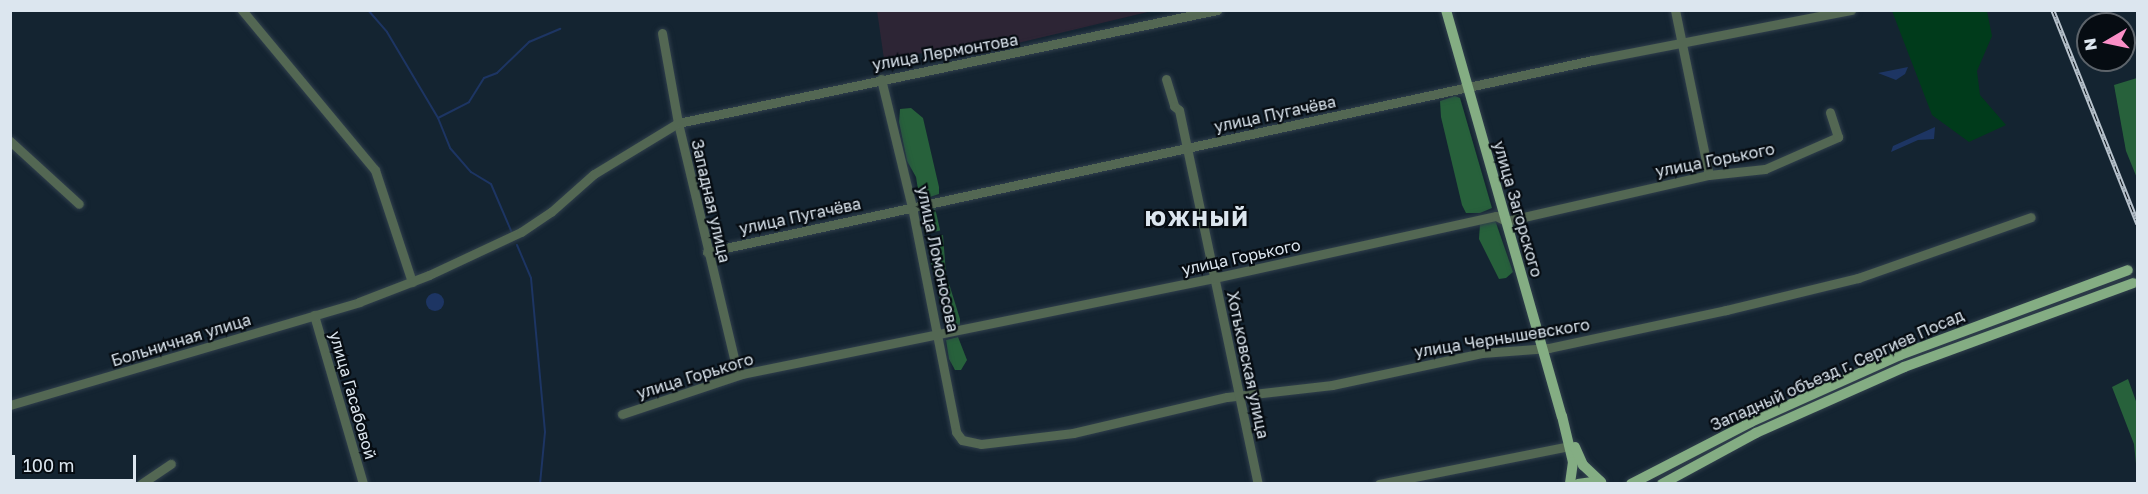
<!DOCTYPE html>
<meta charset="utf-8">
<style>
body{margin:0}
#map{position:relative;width:2148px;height:494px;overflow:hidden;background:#142431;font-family:"Golos Text",sans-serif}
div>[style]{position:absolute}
.industrial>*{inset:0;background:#2d2535}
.green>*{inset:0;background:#003b1b}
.forest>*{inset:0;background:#27613b;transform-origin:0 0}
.water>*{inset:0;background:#1d3563}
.round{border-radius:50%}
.stream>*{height:2px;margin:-1px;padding:0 1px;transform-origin:1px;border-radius:1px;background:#1d3563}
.roads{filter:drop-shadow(0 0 2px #303f4c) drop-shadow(0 0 2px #303f4c)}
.minor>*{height:9px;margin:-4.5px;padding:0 4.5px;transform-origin:4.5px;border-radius:4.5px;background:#536753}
.major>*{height:10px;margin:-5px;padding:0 5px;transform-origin:5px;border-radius:5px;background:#84ad83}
.rail>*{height:4.5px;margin-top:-2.25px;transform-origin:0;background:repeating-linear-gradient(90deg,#060c12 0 7px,#b7c2cc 0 14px);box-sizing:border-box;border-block:2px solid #b7c2cc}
span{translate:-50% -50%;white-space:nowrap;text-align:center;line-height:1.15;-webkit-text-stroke:4.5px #060c12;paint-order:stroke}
.street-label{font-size:16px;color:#dce6ef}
.district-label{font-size:22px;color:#dce6ef;font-weight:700;letter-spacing:1.5px}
.frame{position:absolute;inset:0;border:12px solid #dce6ef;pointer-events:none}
.north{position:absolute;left:2076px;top:12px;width:60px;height:60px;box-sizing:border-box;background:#060c12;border:2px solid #5c636a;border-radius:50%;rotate:261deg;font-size:16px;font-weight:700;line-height:24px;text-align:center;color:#dce6ef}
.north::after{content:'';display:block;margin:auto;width:21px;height:27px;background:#fa8fc7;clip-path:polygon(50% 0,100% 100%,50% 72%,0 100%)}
.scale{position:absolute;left:12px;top:455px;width:124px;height:27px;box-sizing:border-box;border:3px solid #dce6ef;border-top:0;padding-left:8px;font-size:18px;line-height:21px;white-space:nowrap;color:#dce6ef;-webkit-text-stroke:4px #060c12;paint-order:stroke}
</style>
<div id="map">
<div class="industrial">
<div style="clip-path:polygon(1152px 11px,993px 49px,950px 49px,884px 59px,877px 11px)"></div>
</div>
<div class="green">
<div style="clip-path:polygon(1892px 11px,1987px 11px,1992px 36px,1977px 71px,1980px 95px,2006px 125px,1969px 142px,1932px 115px)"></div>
</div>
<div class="forest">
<div style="clip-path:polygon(2137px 78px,2138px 78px,2137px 178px,2126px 151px,2114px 85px)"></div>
<div style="clip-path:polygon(1455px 96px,1460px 98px,1492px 208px,1480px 213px,1466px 213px,1462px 205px,1441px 117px,1440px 101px)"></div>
<div style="clip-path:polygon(911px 108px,923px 118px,939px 187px,939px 194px,924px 199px,919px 196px,916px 177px,907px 161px,899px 122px,900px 109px)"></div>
<div style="left:935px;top:208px;width:23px;height:16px;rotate:77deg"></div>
<div style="clip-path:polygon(1495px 220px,1513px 272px,1506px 278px,1499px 279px,1479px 239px,1480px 224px)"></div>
<div style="clip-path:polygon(943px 235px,946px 274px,960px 319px,960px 325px,947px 328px,931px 263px,937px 257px,937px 249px,929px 238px)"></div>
<div style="clip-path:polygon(958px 337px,967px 360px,961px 370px,955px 370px,949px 359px,946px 340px)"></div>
<div style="clip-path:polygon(2128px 379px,2137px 404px,2137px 474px,2134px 444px,2112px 387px)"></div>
</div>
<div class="water">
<div style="clip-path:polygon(1908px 67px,1905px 74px,1896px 80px,1878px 73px)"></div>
<div style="clip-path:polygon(1935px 127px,1934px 139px,1918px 140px,1891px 152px,1893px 146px)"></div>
<div class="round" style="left:426px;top:293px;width:18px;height:18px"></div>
</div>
<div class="stream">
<div style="left:368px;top:10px;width:29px;rotate:49deg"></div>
<div style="left:387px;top:32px;width:100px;rotate:59.3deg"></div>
<div style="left:438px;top:118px;width:32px;rotate:68deg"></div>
<div style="left:450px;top:148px;width:32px;rotate:49deg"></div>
<div style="left:471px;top:172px;width:23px;rotate:31deg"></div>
<div style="left:491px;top:184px;width:53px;rotate:66.8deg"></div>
<div style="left:438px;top:118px;width:35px;rotate:-27deg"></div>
<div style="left:469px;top:102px;width:28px;rotate:-58deg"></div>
<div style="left:484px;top:78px;width:14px;rotate:-21deg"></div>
<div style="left:497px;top:73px;width:45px;rotate:-44.1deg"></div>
<div style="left:529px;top:42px;width:34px;rotate:-23deg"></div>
<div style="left:517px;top:245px;width:36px;rotate:67deg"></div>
<div style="left:531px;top:278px;width:155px;rotate:84.8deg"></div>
<div style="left:545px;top:432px;width:52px;rotate:95.5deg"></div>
</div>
<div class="roads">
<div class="minor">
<div style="left:242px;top:10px;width:208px;rotate:50.3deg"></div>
<div style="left:375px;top:170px;width:118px;rotate:71.7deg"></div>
<div style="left:1675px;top:10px;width:168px;rotate:78.4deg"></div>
<div style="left:662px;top:33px;width:91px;rotate:79.9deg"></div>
<div style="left:678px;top:123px;width:259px;rotate:76.6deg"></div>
<div style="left:881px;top:79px;width:132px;rotate:76.4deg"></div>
<div style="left:912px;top:207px;width:229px;rotate:78.9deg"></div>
<div style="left:956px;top:432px;width:10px;rotate:53deg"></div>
<div style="left:962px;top:440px;width:19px;rotate:12deg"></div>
<div style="left:981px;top:444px;width:93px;rotate:-6.8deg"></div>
<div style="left:1073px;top:433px;width:158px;rotate:-13.2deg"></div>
<div style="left:1227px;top:397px;width:106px;rotate:-6.5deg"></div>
<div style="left:1332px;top:385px;width:153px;rotate:-12deg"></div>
<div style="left:1482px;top:353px;width:67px;rotate:-4.3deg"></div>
<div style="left:1549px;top:348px;width:181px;rotate:-12.1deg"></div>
<div style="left:1726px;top:310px;width:136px;rotate:-13.6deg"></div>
<div style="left:1858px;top:278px;width:183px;rotate:-19.4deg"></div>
<div style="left:1166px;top:79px;width:28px;rotate:73deg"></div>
<div style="left:1174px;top:106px;width:6px;rotate:39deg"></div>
<div style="left:1179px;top:110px;width:382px;rotate:78.1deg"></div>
<div style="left:10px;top:141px;width:93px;rotate:42.4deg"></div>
<div style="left:707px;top:252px;width:907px;rotate:-12.23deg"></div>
<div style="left:1593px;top:60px;width:263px;rotate:-11deg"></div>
<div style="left:314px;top:315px;width:176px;rotate:73.8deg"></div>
<div style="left:10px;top:405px;width:364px;rotate:-16.4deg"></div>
<div style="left:359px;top:302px;width:75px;rotate:-21.1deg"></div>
<div style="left:429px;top:275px;width:102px;rotate:-25.1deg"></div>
<div style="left:521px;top:232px;width:36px;rotate:-34deg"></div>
<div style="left:551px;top:212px;width:57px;rotate:-41.5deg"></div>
<div style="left:594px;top:174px;width:98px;rotate:-31.3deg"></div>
<div style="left:678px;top:123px;width:551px;rotate:-11.84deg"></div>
<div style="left:622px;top:414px;width:126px;rotate:-18.4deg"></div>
<div style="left:742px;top:374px;width:482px;rotate:-11.5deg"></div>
<div style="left:1214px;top:278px;width:289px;rotate:-12.4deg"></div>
<div style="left:1496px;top:216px;width:11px;rotate:27deg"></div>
<div style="left:1506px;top:221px;width:208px;rotate:-12.8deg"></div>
<div style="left:1709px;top:175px;width:56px;rotate:-6.1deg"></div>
<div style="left:1765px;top:169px;width:80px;rotate:-23.7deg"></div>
<div style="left:1838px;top:137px;width:26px;rotate:-108deg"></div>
<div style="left:141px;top:484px;width:36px;rotate:-34deg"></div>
<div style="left:1379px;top:484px;width:195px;rotate:-11.3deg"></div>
</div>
<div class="major">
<div style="left:1446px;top:10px;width:422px;rotate:74.1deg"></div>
<div style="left:1562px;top:416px;width:47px;rotate:76.6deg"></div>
<div style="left:1573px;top:462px;width:22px;rotate:98deg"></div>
<div style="left:1575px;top:447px;width:20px;rotate:66deg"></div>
<div style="left:1583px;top:465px;width:25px;rotate:43deg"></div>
<div style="left:1578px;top:484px;width:22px;rotate:-8deg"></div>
<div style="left:1631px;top:484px;width:135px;rotate:-27.3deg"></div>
<div style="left:1751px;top:422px;width:163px;rotate:-24.2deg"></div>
<div style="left:1900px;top:355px;width:243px;rotate:-20.4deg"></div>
<div style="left:1662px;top:484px;width:107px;rotate:-28.5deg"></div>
<div style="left:1756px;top:433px;width:162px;rotate:-24deg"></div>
<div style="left:1904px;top:367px;width:244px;rotate:-20.1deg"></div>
</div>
</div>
<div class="rail">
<div style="left:2053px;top:10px;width:230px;rotate:68.3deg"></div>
</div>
<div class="street-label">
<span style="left:945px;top:52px;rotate:-10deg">улица Лермонтова</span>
<span style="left:1275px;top:114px;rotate:-12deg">улица Пугачёва</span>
<span style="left:1715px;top:160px;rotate:-11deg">улица Горького</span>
<span style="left:711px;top:201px;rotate:77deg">Западная улица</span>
<span style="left:1518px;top:209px;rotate:74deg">улица Загорского</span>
<span style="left:800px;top:216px;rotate:-12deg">улица Пугачёва</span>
<span style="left:1241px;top:257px;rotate:-12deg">улица Горького</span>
<span style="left:938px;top:259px;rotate:78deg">улица Ломоносова</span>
<span style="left:1502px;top:338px;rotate:-9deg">улица Чернышевского</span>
<span style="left:181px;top:340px;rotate:-17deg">Больничная улица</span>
<span style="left:1248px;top:365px;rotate:78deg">Хотьковская улица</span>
<span style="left:1837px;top:370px;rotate:-24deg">Западный объезд г. Сергиев Посад</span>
<span style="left:695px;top:376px;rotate:-17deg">улица Горького</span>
<span style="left:353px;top:395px;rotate:74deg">улица Гасабовой</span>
</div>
<div class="district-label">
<span style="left:1197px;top:218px">ЮЖНЫЙ</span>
</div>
<div class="frame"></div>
<div class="north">N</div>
<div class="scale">100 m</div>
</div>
